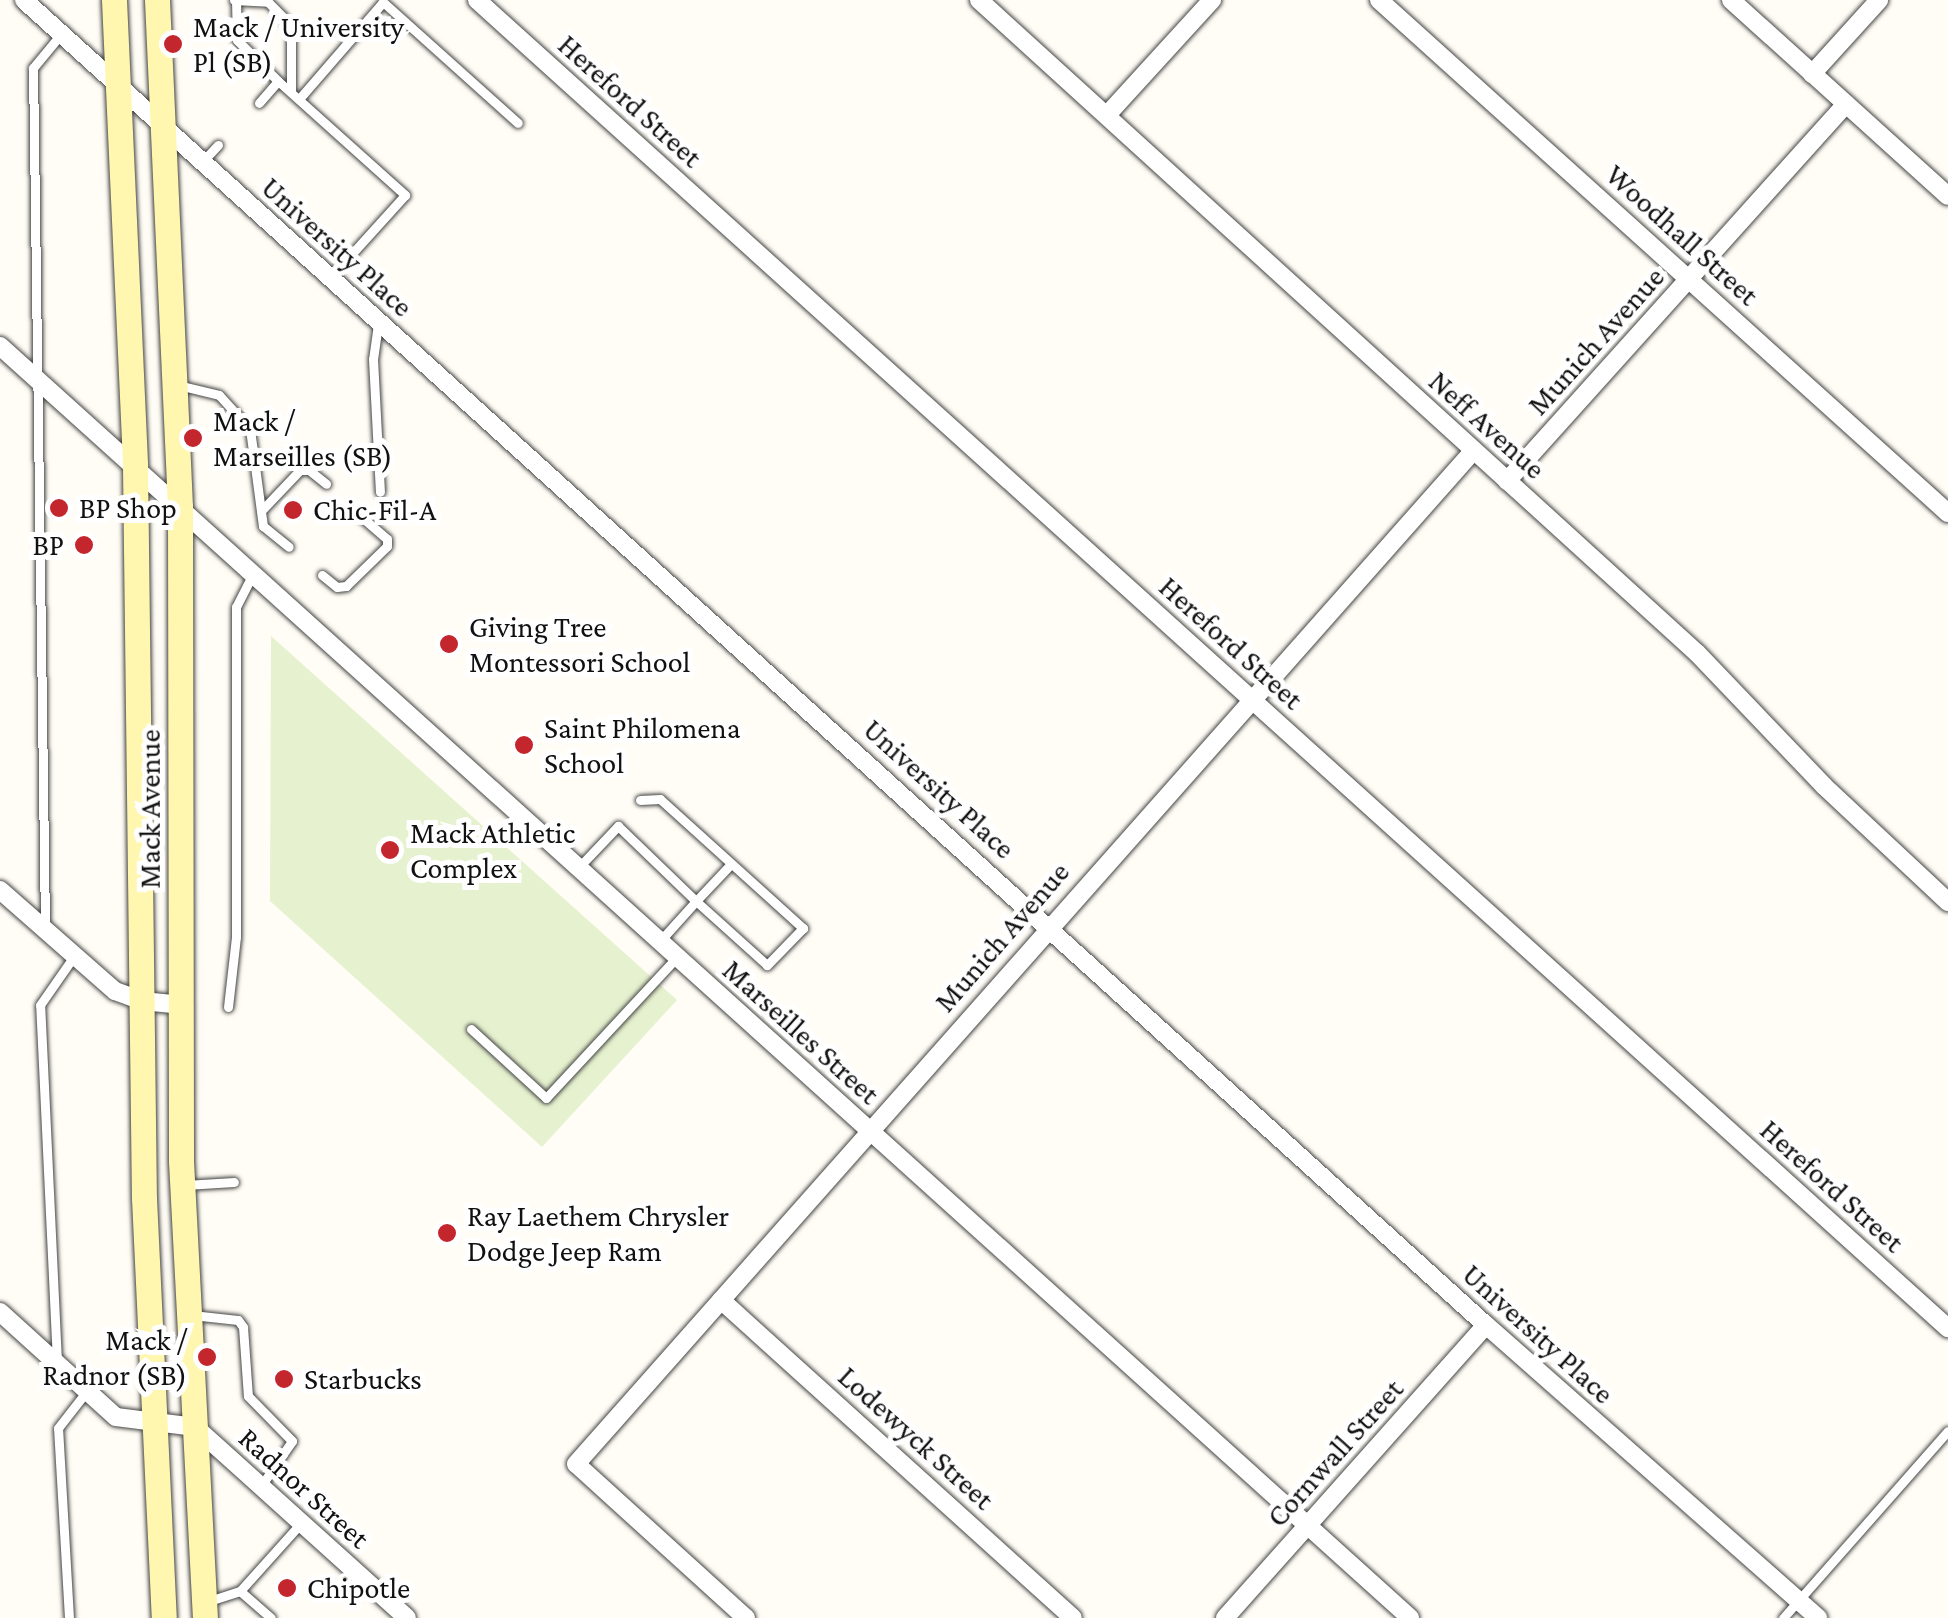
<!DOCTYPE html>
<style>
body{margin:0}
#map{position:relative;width:1948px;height:1618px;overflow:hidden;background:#fffdf5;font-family:"Crimson Pro",serif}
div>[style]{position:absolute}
.pitch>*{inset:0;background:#e6f2cf}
.roads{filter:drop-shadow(0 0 2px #444) drop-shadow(0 0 2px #444)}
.service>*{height:9px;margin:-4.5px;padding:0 4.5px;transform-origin:4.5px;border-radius:4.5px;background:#fff}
.minor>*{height:18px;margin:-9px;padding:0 9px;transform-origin:9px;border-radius:9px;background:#fff}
.secondary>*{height:25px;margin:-12.5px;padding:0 12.5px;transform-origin:12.5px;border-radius:12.5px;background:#fff6b0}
.dots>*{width:28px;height:28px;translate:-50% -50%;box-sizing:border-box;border:5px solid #fff;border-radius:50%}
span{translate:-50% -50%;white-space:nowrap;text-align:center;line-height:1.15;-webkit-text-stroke:10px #fff;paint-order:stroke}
.poi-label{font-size:30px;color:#111}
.left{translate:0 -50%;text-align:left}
.right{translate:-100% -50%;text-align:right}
.street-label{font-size:30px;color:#111}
</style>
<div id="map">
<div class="pitch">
<div style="clip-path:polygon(271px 636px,677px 1000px,542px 1147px,270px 901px)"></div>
</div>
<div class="roads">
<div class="service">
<div style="left:234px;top:0;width:34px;rotate:3deg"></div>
<div style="left:268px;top:2px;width:21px;rotate:45deg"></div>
<div style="left:283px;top:17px;width:18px;rotate:63deg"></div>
<div style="left:291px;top:33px;width:58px;rotate:90deg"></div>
<div style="left:236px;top:0;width:40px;rotate:88.6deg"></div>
<div style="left:237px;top:40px;width:58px;rotate:45deg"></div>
<div style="left:278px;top:81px;width:29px;rotate:131deg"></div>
<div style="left:278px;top:81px;width:171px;rotate:41.9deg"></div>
<div style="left:405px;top:195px;width:112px;rotate:132.1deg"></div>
<div style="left:299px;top:99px;width:128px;rotate:-49.1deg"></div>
<div style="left:383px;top:2px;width:181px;rotate:41.9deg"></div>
<div style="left:203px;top:161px;width:22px;rotate:-47deg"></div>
<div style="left:378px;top:324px;width:35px;rotate:98deg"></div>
<div style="left:373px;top:359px;width:133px;rotate:87deg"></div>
<div style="left:178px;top:385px;width:42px;rotate:13.7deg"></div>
<div style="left:219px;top:395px;width:46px;rotate:47.6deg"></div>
<div style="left:250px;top:429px;width:98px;rotate:82.4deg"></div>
<div style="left:263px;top:526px;width:33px;rotate:39deg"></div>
<div style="left:261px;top:511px;width:57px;rotate:-46.4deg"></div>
<div style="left:300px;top:470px;width:9px"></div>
<div style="left:309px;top:470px;width:22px;rotate:39deg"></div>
<div style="left:322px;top:575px;width:19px;rotate:39deg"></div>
<div style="left:337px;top:587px;width:9px;rotate:-6deg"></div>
<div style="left:346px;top:586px;width:57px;rotate:-44.3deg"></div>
<div style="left:387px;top:546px;width:7px;rotate:-90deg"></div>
<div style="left:387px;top:539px;width:35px;rotate:-139deg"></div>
<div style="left:640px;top:800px;width:20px;rotate:-3deg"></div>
<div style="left:660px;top:799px;width:193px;rotate:42.1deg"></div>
<div style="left:803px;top:928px;width:52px;rotate:134.2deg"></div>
<div style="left:767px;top:965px;width:96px;rotate:-138deg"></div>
<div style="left:696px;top:901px;width:54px;rotate:132deg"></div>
<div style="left:579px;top:867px;width:57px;rotate:-46.4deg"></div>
<div style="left:618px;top:826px;width:108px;rotate:43.9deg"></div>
<div style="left:696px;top:901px;width:51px;rotate:-46.6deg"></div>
<div style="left:45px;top:926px;width:858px;rotate:-90.8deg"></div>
<div style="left:33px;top:68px;width:44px;rotate:-50.5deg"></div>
<div style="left:228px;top:1007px;width:70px;rotate:-83.5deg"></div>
<div style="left:236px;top:937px;width:330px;rotate:-90deg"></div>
<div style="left:236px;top:607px;width:37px;rotate:-63deg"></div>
<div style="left:471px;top:1029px;width:102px;rotate:42.6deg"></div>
<div style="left:546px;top:1098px;width:192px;rotate:-47.1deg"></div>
<div style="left:185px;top:1185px;width:49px;rotate:-3.5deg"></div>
<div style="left:192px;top:1315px;width:46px;rotate:6.2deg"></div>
<div style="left:238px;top:1320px;width:9px;rotate:54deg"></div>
<div style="left:243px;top:1327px;width:69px;rotate:85.9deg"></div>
<div style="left:248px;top:1396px;width:63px;rotate:45.6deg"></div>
<div style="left:292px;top:1441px;width:55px;rotate:124.6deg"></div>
<div style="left:57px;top:1362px;width:357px;rotate:-92.7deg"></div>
<div style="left:40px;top:1005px;width:60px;rotate:-55.2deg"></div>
<div style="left:240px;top:1591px;width:91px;rotate:-48.1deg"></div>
<div style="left:206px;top:1602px;width:36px;rotate:-18deg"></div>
<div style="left:240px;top:1591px;width:41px;rotate:41.1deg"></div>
<div style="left:69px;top:1618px;width:190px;rotate:-93.3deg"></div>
<div style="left:58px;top:1428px;width:46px;rotate:-52.1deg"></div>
<div style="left:1783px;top:1618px;width:249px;rotate:-48.6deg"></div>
</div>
<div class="minor">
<div style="left:24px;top:0;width:1973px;rotate:42.19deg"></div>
<div style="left:1486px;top:1325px;width:443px;rotate:41.4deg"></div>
<div style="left:477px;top:0;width:1982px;rotate:42.08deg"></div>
<div style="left:979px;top:0;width:971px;rotate:42.29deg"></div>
<div style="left:1697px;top:653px;width:184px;rotate:46.3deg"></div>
<div style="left:1824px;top:786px;width:170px;rotate:43.1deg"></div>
<div style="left:1379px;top:0;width:766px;rotate:42.04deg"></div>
<div style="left:1731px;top:0;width:292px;rotate:42.1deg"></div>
<div style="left:1812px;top:74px;width:100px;rotate:-47.8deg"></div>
<div style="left:1107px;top:115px;width:156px;rotate:-47.6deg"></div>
<div style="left:0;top:346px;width:1899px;rotate:42.05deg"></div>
<div style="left:1507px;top:481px;width:507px;rotate:-48.04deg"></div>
<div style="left:0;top:890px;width:153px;rotate:41.3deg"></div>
<div style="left:115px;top:991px;width:29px;rotate:20deg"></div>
<div style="left:142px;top:1001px;width:41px;rotate:5.6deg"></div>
<div style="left:721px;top:1300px;width:474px;rotate:42.1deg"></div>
<div style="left:0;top:1312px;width:156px;rotate:42.2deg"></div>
<div style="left:116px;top:1417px;width:80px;rotate:7.2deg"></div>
<div style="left:195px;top:1427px;width:285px;rotate:42deg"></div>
<div style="left:746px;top:1618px;width:229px;rotate:-137.8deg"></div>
<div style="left:576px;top:1464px;width:1354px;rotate:-48.47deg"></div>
<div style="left:1225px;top:1618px;width:392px;rotate:-48.3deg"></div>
</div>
<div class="secondary">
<div style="left:114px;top:0;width:466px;rotate:87.4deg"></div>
<div style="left:135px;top:466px;width:732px;rotate:89.3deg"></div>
<div style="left:144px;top:1198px;width:420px;rotate:87.3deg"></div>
<div style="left:157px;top:0;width:508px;rotate:87.4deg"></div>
<div style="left:180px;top:507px;width:654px;rotate:89.91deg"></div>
<div style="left:181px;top:1161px;width:458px;rotate:87deg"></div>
</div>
</div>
<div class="dots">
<div style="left:173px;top:44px;background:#c4262e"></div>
<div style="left:193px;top:438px;background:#c4262e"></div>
<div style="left:59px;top:508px;background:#c4262e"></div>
<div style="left:293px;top:510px;background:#c4262e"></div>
<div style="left:84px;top:545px;background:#c4262e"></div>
<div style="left:449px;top:644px;background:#c4262e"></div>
<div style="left:524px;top:745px;background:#c4262e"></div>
<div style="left:390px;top:850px;background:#c4262e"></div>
<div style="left:447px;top:1233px;background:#c4262e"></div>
<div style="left:207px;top:1357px;background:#c4262e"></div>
<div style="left:284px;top:1379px;background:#c4262e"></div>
<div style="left:287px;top:1588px;background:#c4262e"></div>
</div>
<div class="poi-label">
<span class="left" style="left:193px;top:44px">Mack / University<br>Pl (SB)</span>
<span class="left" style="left:213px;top:438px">Mack /<br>Marseilles (SB)</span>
<span class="left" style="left:79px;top:508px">BP Shop</span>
<span class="left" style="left:313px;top:510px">Chic-Fil-A</span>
<span class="right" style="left:64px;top:545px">BP</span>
<span class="left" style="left:469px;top:644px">Giving Tree<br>Montessori School</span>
<span class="left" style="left:544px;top:745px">Saint Philomena<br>School</span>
<span class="left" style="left:410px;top:850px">Mack Athletic<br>Complex</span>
<span class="left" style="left:467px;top:1233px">Ray Laethem Chrysler<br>Dodge Jeep Ram</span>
<span class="right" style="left:187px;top:1357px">Mack /<br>Radnor (SB)</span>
<span class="left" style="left:304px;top:1379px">Starbucks</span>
<span class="left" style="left:307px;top:1588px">Chipotle</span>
</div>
<div class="street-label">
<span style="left:630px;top:101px;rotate:42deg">Hereford Street</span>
<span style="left:1682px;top:235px;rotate:42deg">Woodhall Street</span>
<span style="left:337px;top:247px;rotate:42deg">University Place</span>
<span style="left:1596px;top:341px;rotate:-48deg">Munich Avenue</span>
<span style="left:1487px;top:425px;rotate:42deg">Neff Avenue</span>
<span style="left:1231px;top:643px;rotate:42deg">Hereford Street</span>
<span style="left:939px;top:789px;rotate:42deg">University Place</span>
<span style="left:150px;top:809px;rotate:-90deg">Mack Avenue</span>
<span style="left:1002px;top:937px;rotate:-49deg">Munich Avenue</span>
<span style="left:801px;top:1032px;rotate:42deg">Marseilles Street</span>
<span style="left:1832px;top:1186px;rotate:42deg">Hereford Street</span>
<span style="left:1538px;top:1334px;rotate:42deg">University Place</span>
<span style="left:916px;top:1438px;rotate:42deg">Lodewyck Street</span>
<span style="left:1335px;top:1453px;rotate:-48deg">Cornwall Street</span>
<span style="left:304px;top:1488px;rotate:42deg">Radnor Street</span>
</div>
</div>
